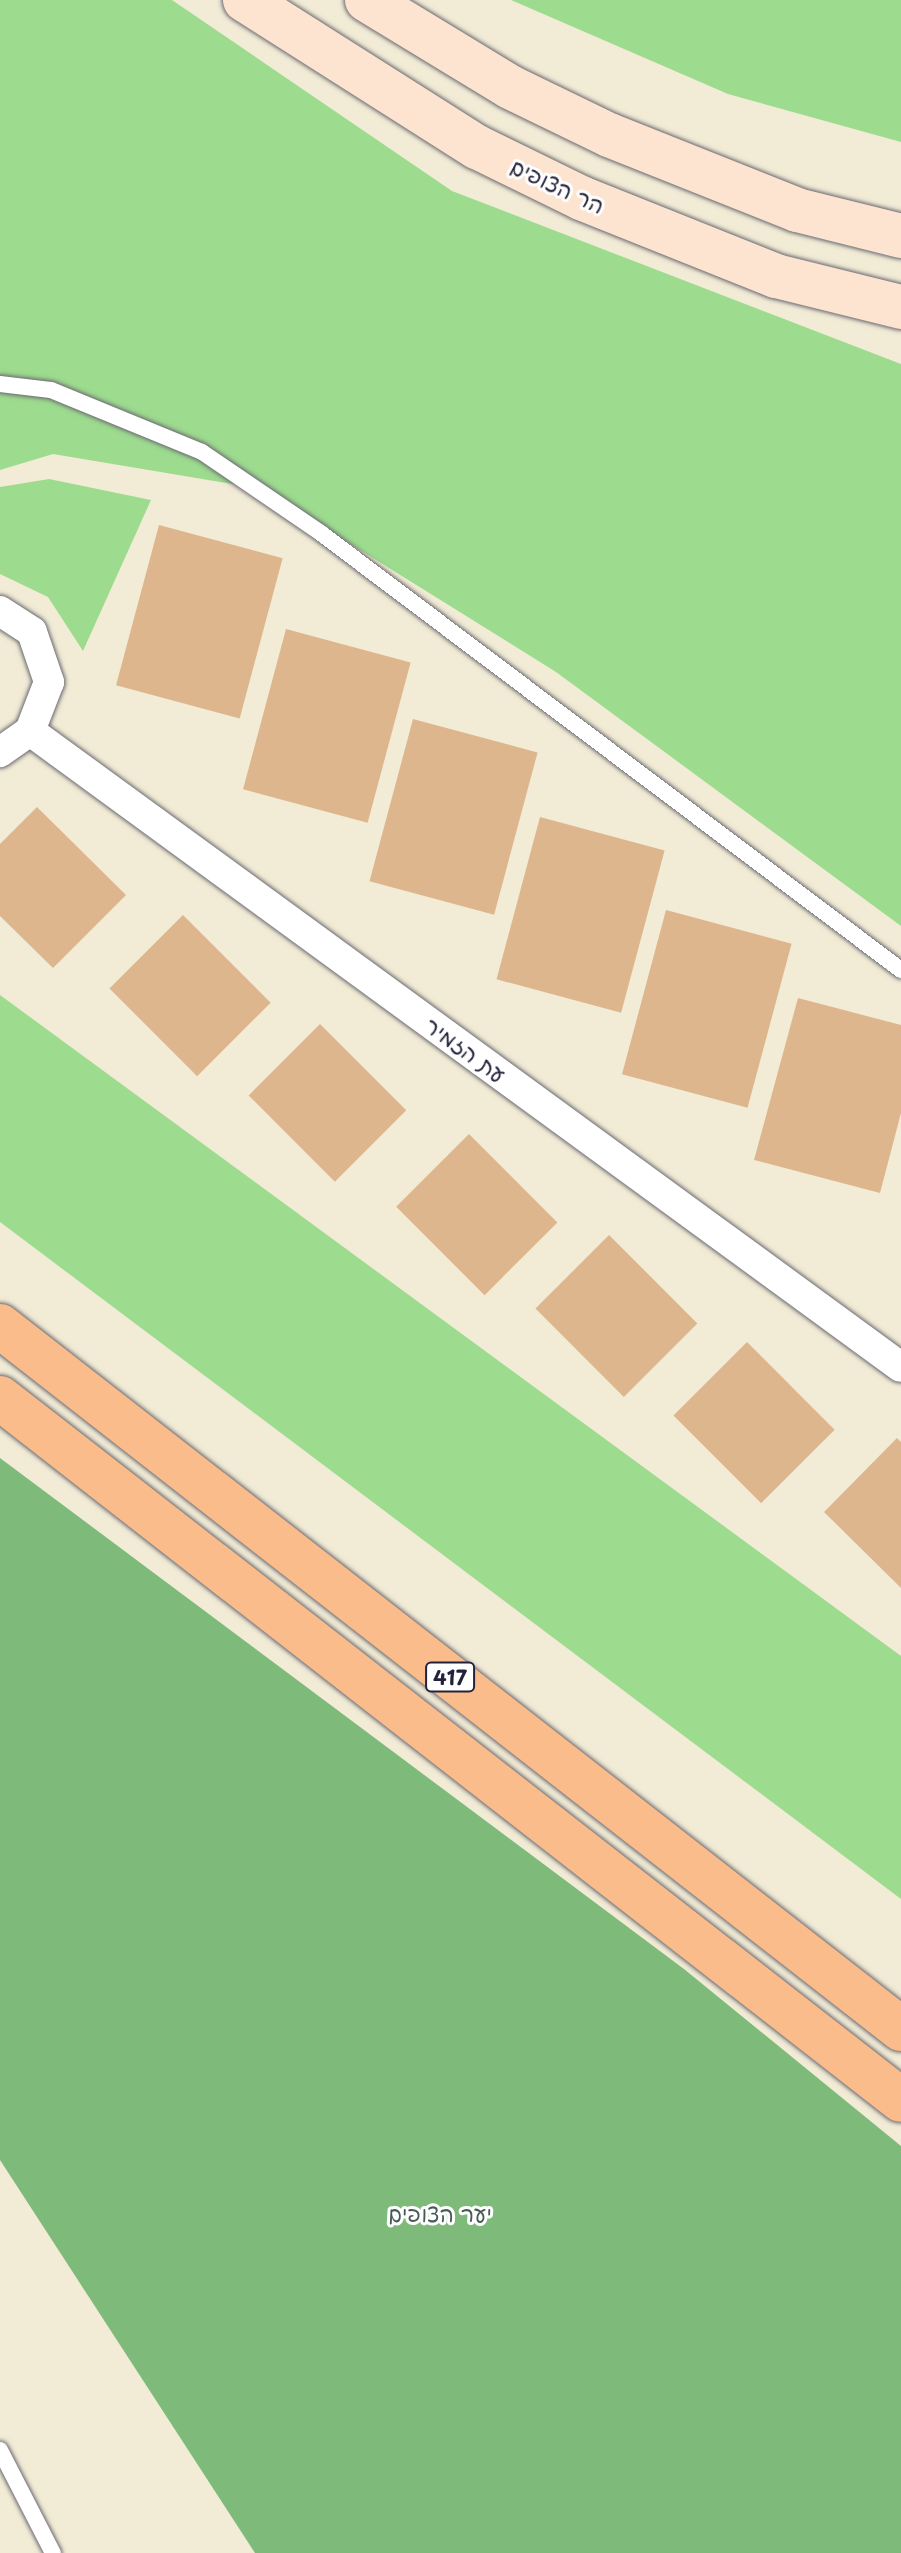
<!DOCTYPE html>
<meta charset="utf-8">
<style>
body{margin:0}
#map{position:relative;width:901px;height:2553px;overflow:hidden;background:#f2ecd6;font-family:"Playpen Sans","Playpen Sans Hebrew",sans-serif}
div>[style]{position:absolute}
.green>*{inset:0;background:#9ddb8f}
.forest>*{inset:0;background:#7ebb7a}
.building>*{inset:0;background:#deb68d;transform-origin:0 0}
.roads{filter:drop-shadow(0 0 2px #6b6971) drop-shadow(0 0 2px #6b6971)}
.service>*{height:16px;margin:-8px;padding:0 8px;transform-origin:8px;border-radius:8px;background:#fff}
.minor>*{height:30px;margin:-15px;padding:0 15px;transform-origin:15px;border-radius:15px;background:#fff}
.secondary>*{height:44px;margin:-22px;padding:0 22px;transform-origin:22px;border-radius:22px;background:#fde4d0}
.primary>*{height:44px;margin:-22px;padding:0 22px;transform-origin:22px;border-radius:22px;background:#f9bc8a}
span{translate:-50% -50%;white-space:nowrap;text-align:center;line-height:1.15;-webkit-text-stroke:6px #fff;paint-order:stroke}
.shield-label span{padding:2px 6px;background:#fff;border:2px solid;border-radius:6px;-webkit-text-stroke-width:0}
.shield-label{font-size:20px;color:#22223b;font-weight:700}
.street-label{font-size:22px;color:#22223b}
.park-label{font-size:22px;color:#475a54}
</style>
<div id="map">
<div class="green">
<div style="clip-path:polygon(0 0,172px 0,452px 191px,901px 364px,901px 926px,556px 672px,262px 489px,53px 454px,0 470px)"></div>
<div style="clip-path:polygon(511px 0,901px 0,901px 142px,728px 94px)"></div>
<div style="clip-path:polygon(49px 479px,151px 500px,83px 651px,48px 597px,0 574px,0 487px)"></div>
<div style="clip-path:polygon(0 995px,901px 1656px,901px 1899px,0 1222px)"></div>
</div>
<div class="forest">
<div style="clip-path:polygon(0 1458px,684px 1969px,901px 2146px,901px 2553px,255px 2553px,0 2160px)"></div>
</div>
<div class="building">
<div style="left:159px;top:525px;width:128px;height:166px;rotate:15deg"></div>
<div style="left:286px;top:629px;width:129px;height:166px;rotate:15deg"></div>
<div style="left:413px;top:719px;width:129px;height:168px;rotate:15deg"></div>
<div style="clip-path:polygon(37px 807px,126px 895px,53px 968px,0 916px,0 844px)"></div>
<div style="left:540px;top:817px;width:129px;height:168px;rotate:15deg"></div>
<div style="left:666px;top:910px;width:130px;height:170px;rotate:15deg"></div>
<div style="left:183px;top:915px;width:124px;height:104px;rotate:45deg"></div>
<div style="clip-path:polygon(798px 998px,901px 1025px,901px 1113px,880px 1193px,754px 1160px)"></div>
<div style="left:320px;top:1024px;width:122px;height:101px;rotate:45deg"></div>
<div style="left:469px;top:1134px;width:125px;height:103px;rotate:45deg"></div>
<div style="left:609px;top:1235px;width:125px;height:104px;rotate:45deg"></div>
<div style="left:747px;top:1342px;width:124px;height:104px;rotate:45deg"></div>
<div style="clip-path:polygon(897px 1438px,901px 1442px,901px 1588px,824px 1512px)"></div>
</div>
<div class="roads">
<div class="service">
<div style="left:0;top:384px;width:51px;rotate:6.7deg"></div>
<div style="left:51px;top:390px;width:163px;rotate:22.3deg"></div>
<div style="left:202px;top:452px;width:145px;rotate:34.3deg"></div>
<div style="left:322px;top:534px;width:725px;rotate:36.98deg"></div>
<div style="left:0;top:2450px;width:116px;rotate:62.8deg"></div>
</div>
<div class="minor">
<div style="left:0;top:611px;width:38px;rotate:33deg"></div>
<div style="left:32px;top:632px;width:53px;rotate:71.2deg"></div>
<div style="left:49px;top:682px;width:53px;rotate:111.2deg"></div>
<div style="left:30px;top:731px;width:37px;rotate:145deg"></div>
<div style="left:30px;top:731px;width:1078px;rotate:36.14deg"></div>
</div>
<div class="secondary">
<div style="left:245px;top:0;width:275px;rotate:32.4deg"></div>
<div style="left:477px;top:147px;width:116px;rotate:26.1deg"></div>
<div style="left:581px;top:198px;width:210px;rotate:21.8deg"></div>
<div style="left:776px;top:276px;width:129px;rotate:13.9deg"></div>
<div style="left:367px;top:0;width:167px;rotate:31.3deg"></div>
<div style="left:510px;top:87px;width:110px;rotate:25.9deg"></div>
<div style="left:609px;top:135px;width:202px;rotate:21.7deg"></div>
<div style="left:797px;top:210px;width:107px;rotate:14deg"></div>
</div>
<div class="primary">
<div style="left:0;top:1326px;width:1143px;rotate:37.96deg"></div>
<div style="left:0;top:1398px;width:1142px;rotate:37.92deg"></div>
</div>
</div>
<div class="shield-label">
<span style="left:450px;top:1677px">417</span>
</div>
<div class="street-label">
<span style="left:558px;top:185px;rotate:25deg">הר הצופים</span>
<span style="left:466px;top:1049px;rotate:36deg">עת הזמיר</span>
</div>
<div class="park-label">
<span style="left:440px;top:2213px">יער הצופים</span>
</div>
</div>
